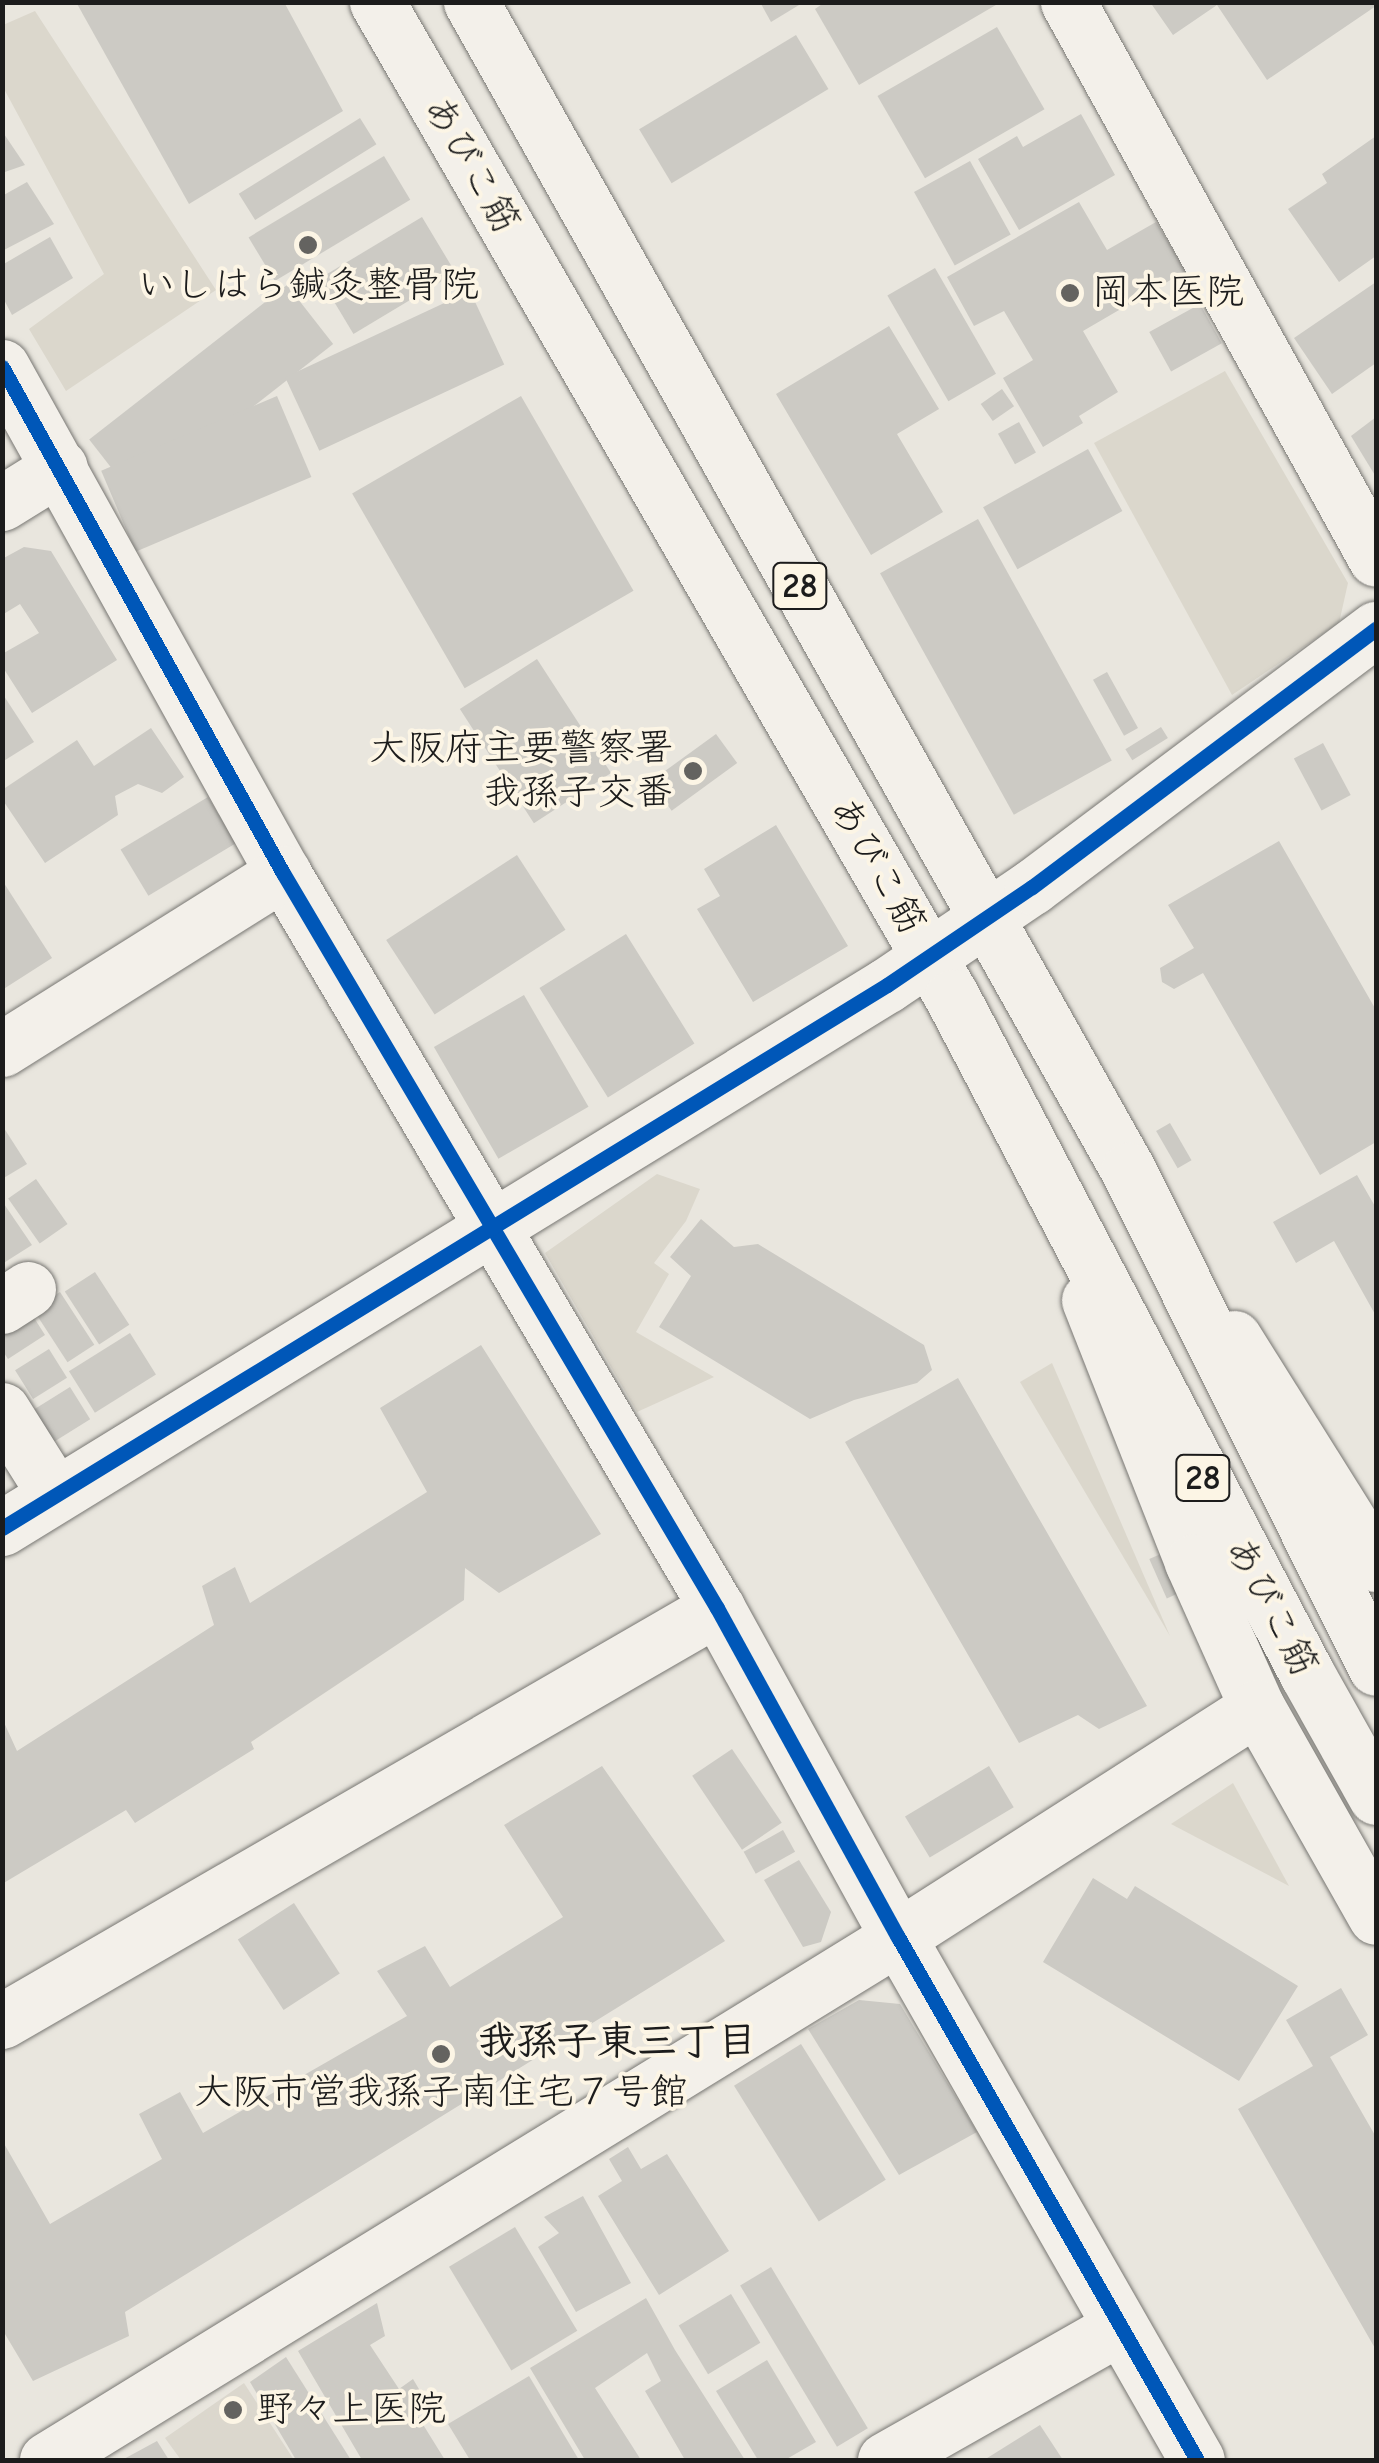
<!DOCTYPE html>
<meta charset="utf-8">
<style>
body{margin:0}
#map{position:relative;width:1379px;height:2463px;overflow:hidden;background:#e9e6de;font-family:"Comic Neue","Klee One",sans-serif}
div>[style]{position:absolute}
.built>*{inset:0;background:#dbd7cd}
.green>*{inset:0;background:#dbd7cc}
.building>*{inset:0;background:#cccac4;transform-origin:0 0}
.roads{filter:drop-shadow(0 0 2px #787773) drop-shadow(0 0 2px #787773)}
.minor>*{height:55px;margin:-27.5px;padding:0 27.5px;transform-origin:27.5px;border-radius:27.5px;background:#f3f0ea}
.major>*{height:55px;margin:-27.5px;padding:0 27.5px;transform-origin:27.5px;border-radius:27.5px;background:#f3f0ea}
.cycleway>*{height:15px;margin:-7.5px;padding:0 7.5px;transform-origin:7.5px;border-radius:7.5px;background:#0057b8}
.dots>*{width:28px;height:28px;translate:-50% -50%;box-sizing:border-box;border:5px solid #fcf5e5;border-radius:50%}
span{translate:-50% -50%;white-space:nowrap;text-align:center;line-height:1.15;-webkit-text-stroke:8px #fcf5e5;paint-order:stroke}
.shield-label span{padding:2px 8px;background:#fcf5e5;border:2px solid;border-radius:8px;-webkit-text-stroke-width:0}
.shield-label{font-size:35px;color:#1c1c1c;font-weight:700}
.street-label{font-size:38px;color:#1c1c1c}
.poi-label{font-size:38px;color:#1c1c1c}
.left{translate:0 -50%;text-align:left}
.right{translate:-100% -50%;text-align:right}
.neighbourhood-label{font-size:40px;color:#1c1c1c;font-weight:700}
.frame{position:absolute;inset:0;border:5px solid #1c1c1c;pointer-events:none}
</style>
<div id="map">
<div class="built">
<div style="clip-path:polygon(244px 2383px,294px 2460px,181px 2460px,165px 2438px)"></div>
</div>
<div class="green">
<div style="clip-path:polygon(35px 11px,216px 290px,66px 391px,29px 329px,104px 274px,3px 87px,3px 25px)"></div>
<div style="clip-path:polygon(1225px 371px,1348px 583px,1339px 623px,1232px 695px,1094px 443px)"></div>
<div style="clip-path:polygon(657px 1174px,700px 1189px,686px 1221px,654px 1263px,669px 1274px,636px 1332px,714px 1377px,637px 1412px,545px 1253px)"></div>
<div style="clip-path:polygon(1052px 1363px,1170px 1636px,1020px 1382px)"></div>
<div style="clip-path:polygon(1233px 1783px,1289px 1886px,1171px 1824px)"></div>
</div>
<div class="building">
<div style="clip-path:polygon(76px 2px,284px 2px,343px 111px,189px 204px)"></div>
<div style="clip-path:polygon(760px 2px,804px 2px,771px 22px)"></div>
<div style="clip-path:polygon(825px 2px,1001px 2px,859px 85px,815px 9px)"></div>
<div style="clip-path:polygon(1150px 2px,1376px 2px,1376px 6px,1267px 80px,1217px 5px,1173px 35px)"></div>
<div style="left:997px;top:27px;width:95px;height:138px;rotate:60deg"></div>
<div style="left:796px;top:35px;width:63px;height:183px;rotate:59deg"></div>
<div style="clip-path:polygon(1081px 114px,1115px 175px,1019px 230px,978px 159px,1017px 136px,1023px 147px)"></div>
<div style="left:360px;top:118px;width:31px;height:143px;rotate:58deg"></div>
<div style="clip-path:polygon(2px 131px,25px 165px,2px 173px)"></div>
<div style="clip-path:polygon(1376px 136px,1376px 256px,1339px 282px,1288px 209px,1327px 183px,1322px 174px)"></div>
<div style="left:384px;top:156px;width:51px;height:158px;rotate:59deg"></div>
<div style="left:970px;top:161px;width:84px;height:64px;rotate:61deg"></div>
<div style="clip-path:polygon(27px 182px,54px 224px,2px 251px,2px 196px)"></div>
<div style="clip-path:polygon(1079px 202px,1107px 250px,1156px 222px,1186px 271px,1083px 331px,1118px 392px,1079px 416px,1083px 423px,1043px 447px,1003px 378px,1033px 360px,1004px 311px,974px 326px,947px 277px)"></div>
<div style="left:422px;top:217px;width:65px;height:119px;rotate:59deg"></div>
<div style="clip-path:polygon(50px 237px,73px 278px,12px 315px,2px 296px,2px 265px)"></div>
<div style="left:935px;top:268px;width:122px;height:55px;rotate:60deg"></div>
<div style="clip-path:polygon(1376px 282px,1376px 363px,1332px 394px,1294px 338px)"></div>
<div style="left:287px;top:285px;width:75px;height:251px;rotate:52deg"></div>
<div style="left:470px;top:291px;width:81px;height:204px;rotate:65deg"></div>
<div style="left:1200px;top:304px;width:45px;height:58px;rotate:61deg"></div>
<div style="clip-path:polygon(889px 326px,939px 409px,897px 434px,943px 512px,871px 555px,776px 394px)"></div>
<div style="left:1002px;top:389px;width:21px;height:26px;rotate:55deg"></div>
<div style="left:277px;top:396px;width:88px;height:191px;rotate:67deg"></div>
<div style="left:521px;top:396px;width:225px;height:195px;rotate:60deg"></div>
<div style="clip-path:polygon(1376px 417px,1376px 477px,1351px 436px)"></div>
<div style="left:1019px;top:422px;width:35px;height:24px;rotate:61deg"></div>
<div style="left:1088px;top:449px;width:71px;height:120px;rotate:61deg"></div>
<div style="left:978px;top:519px;width:276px;height:112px;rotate:61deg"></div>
<div style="clip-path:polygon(24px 547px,51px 551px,117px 660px,32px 713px,2px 666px,2px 654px,39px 633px,20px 604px,2px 615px,2px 559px)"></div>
<div style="left:537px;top:659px;width:136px;height:92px;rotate:57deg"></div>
<div style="left:1107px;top:672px;width:64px;height:16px;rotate:61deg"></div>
<div style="clip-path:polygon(2px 693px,34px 742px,2px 762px)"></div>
<div style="left:1161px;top:727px;width:13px;height:42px;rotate:58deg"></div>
<div style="clip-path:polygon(151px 728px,184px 777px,162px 793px,138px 784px,115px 796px,118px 815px,45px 863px,2px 799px,2px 790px,77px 740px,94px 766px)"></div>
<div style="left:716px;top:734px;width:36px;height:81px;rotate:54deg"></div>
<div style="left:1323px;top:743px;width:59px;height:33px;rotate:62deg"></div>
<div style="left:208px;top:797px;width:54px;height:102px;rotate:59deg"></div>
<div style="clip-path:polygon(776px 825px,848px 946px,753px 1002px,697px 909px,720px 896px,704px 869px)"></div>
<div style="clip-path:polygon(1279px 841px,1376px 1010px,1376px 1142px,1320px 1175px,1203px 973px,1174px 989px,1162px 982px,1160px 968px,1194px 948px,1168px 905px)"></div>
<div style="left:517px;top:855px;width:89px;height:156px;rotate:57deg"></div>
<div style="clip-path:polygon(2px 880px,52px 958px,2px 990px)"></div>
<div style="left:626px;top:934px;width:129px;height:102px;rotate:58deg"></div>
<div style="left:524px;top:995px;width:129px;height:104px;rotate:60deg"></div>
<div style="left:1170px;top:1123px;width:43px;height:16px;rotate:60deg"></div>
<div style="clip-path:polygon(2px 1125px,27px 1164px,2px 1179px)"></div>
<div style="clip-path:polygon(1357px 1175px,1376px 1208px,1376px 1316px,1334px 1241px,1296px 1263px,1273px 1222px)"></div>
<div style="left:36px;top:1179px;width:55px;height:34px;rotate:55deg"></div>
<div style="clip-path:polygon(2px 1201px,32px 1245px,2px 1264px)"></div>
<div style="clip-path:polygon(701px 1219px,734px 1247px,758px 1244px,924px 1345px,932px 1370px,917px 1383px,854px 1400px,810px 1419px,659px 1327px,691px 1276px,670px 1257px)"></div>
<div style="left:95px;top:1272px;width:63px;height:36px;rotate:57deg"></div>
<div style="left:60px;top:1292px;width:63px;height:32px;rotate:57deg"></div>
<div style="clip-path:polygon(29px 1310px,45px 1335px,8px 1359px,2px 1350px,2px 1327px)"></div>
<div style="left:130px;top:1333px;width:49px;height:72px;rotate:58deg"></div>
<div style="clip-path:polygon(481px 1345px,601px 1534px,499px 1593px,465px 1568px,464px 1600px,251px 1742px,254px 1749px,135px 1823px,126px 1810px,2px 1884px,2px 1718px,17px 1751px,214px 1625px,202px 1586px,235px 1567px,250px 1603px,427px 1492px,380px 1408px)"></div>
<div style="left:49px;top:1349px;width:34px;height:40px;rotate:58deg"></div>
<div style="clip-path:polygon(958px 1378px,1147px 1706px,1099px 1729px,1078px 1715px,1019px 1743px,845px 1442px)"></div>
<div style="left:70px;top:1387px;width:38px;height:43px;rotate:58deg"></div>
<div style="left:1163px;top:1553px;width:43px;height:15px;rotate:66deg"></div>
<div style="left:732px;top:1749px;width:89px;height:48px;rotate:56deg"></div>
<div style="clip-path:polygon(602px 1766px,725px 1941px,125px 2312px,129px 2336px,33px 2381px,2px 2329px,2px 2140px,50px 2224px,162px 2159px,139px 2114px,180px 2092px,203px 2133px,407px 2016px,377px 1971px,425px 1946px,450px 1987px,563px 1917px,504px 1825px)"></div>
<div style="left:989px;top:1766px;width:48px;height:98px;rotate:59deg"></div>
<div style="left:783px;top:1830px;width:25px;height:45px;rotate:61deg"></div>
<div style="clip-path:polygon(799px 1860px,831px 1912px,821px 1942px,803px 1947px,764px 1880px)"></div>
<div style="clip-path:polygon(1093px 1878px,1127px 1899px,1135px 1886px,1298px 1986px,1239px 2081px,1043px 1962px)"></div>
<div style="left:294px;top:1903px;width:84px;height:67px;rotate:57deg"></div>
<div style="clip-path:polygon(1341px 1988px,1368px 2035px,1330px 2057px,1376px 2137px,1376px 2350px,1238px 2109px,1313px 2066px,1286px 2020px)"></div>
<div style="clip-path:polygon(859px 2000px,900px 2004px,977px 2132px,899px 2175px,808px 2029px)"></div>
<div style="left:801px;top:2044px;width:160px;height:79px;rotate:58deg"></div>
<div style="clip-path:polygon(628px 2147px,641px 2169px,667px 2154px,729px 2251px,659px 2295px,598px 2196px,622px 2181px,609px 2159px)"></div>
<div style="clip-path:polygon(583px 2196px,631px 2283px,576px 2312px,538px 2247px,559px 2233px,544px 2217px)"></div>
<div style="left:515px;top:2227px;width:121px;height:77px;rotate:59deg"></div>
<div style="left:771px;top:2267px;width:188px;height:36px;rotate:59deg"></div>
<div style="left:731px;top:2294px;width:57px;height:61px;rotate:59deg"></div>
<div style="clip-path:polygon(646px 2298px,675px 2350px,745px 2460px,685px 2460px,645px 2391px,661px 2381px,647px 2353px,595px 2388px,641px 2460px,585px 2460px,530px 2368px)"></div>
<div style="clip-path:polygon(377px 2303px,385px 2336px,370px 2345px,399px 2389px,413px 2379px,426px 2401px,414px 2410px,445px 2460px,362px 2460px,298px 2351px)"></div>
<div style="clip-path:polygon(286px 2357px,351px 2460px,296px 2460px,250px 2382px)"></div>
<div style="clip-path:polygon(767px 2360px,816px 2442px,785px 2460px,758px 2460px,716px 2391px)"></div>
<div style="clip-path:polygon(529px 2376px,579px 2460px,470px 2460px,448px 2424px)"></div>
<div style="clip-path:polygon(1040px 2425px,1063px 2460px,984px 2460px)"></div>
<div style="clip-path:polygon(157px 2441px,169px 2460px,122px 2460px)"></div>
</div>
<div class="roads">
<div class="minor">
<div style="left:1068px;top:2px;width:636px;rotate:61.06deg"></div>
<div style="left:2px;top:367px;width:579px;rotate:60.96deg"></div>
<div style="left:283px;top:873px;width:854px;rotate:59.44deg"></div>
<div style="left:717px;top:1608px;width:376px;rotate:61.2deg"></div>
<div style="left:898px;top:1937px;width:602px;rotate:60.24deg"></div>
<div style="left:2px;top:503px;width:68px;rotate:-31.8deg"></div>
<div style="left:2px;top:1049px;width:332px;rotate:-32.1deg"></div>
<div style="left:1089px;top:1300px;width:282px;rotate:68.5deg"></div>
<div style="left:1192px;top:1562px;width:159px;rotate:65.9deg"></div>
<div style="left:1257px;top:1707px;width:241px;rotate:60.5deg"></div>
<div style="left:2px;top:1306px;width:31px;rotate:-33deg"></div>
<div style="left:1234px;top:1338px;width:267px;rotate:57.9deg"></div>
<div style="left:2px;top:1410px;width:99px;rotate:57.8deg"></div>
<div style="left:2px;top:1528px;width:1038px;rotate:-31.53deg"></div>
<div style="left:887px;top:985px;width:175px;rotate:-34.1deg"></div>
<div style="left:1032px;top:887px;width:430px;rotate:-36.9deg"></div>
<div style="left:2px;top:2021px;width:826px;rotate:-30.01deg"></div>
<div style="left:47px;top:2460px;width:999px;rotate:-31.57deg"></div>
<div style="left:898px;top:1937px;width:426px;rotate:-32.6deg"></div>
<div style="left:885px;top:2460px;width:268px;rotate:-29.5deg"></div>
</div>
<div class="major">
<div style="left:377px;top:2px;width:1149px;rotate:59.98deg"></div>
<div style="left:952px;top:997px;width:764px;rotate:62.33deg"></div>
<div style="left:1307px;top:1674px;width:141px;rotate:60.7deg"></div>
<div style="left:471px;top:2px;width:1340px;rotate:60.64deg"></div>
<div style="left:1128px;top:1170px;width:556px;rotate:63.53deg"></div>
</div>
</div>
<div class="cycleway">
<div style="left:2px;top:367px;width:579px;rotate:60.96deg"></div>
<div style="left:283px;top:873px;width:854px;rotate:59.44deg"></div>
<div style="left:717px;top:1608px;width:376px;rotate:61.2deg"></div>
<div style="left:898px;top:1937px;width:602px;rotate:60.24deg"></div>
<div style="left:2px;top:1528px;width:1038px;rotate:-31.53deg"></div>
<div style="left:887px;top:985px;width:175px;rotate:-34.1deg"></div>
<div style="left:1032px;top:887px;width:430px;rotate:-36.9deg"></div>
</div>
<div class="dots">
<div style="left:308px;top:245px;background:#646360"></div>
<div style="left:1070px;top:293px;background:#646360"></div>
<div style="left:693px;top:771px;background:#646360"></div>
<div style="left:441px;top:2054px;background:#646360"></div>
<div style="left:233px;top:2410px;background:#646360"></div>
</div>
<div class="shield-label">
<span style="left:800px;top:586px">28</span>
<span style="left:1203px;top:1478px">28</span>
</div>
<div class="street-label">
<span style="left:471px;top:165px;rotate:60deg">あびこ筋</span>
<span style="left:877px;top:866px;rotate:60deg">あびこ筋</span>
<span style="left:1271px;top:1607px;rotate:62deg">あびこ筋</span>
</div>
<div class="poi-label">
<span style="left:308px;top:286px">いしはら鍼灸整骨院</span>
<span class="left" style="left:1092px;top:293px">岡本医院</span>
<span class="right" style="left:673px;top:771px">大阪府主要警察署<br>我孫子交番</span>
<span style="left:441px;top:2093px">大阪市営我孫子南住宅７号館</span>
<span class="left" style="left:256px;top:2410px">野々上医院</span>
</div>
<div class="neighbourhood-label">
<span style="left:617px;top:2041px">我孫子東三丁目</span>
</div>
<div class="frame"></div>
</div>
